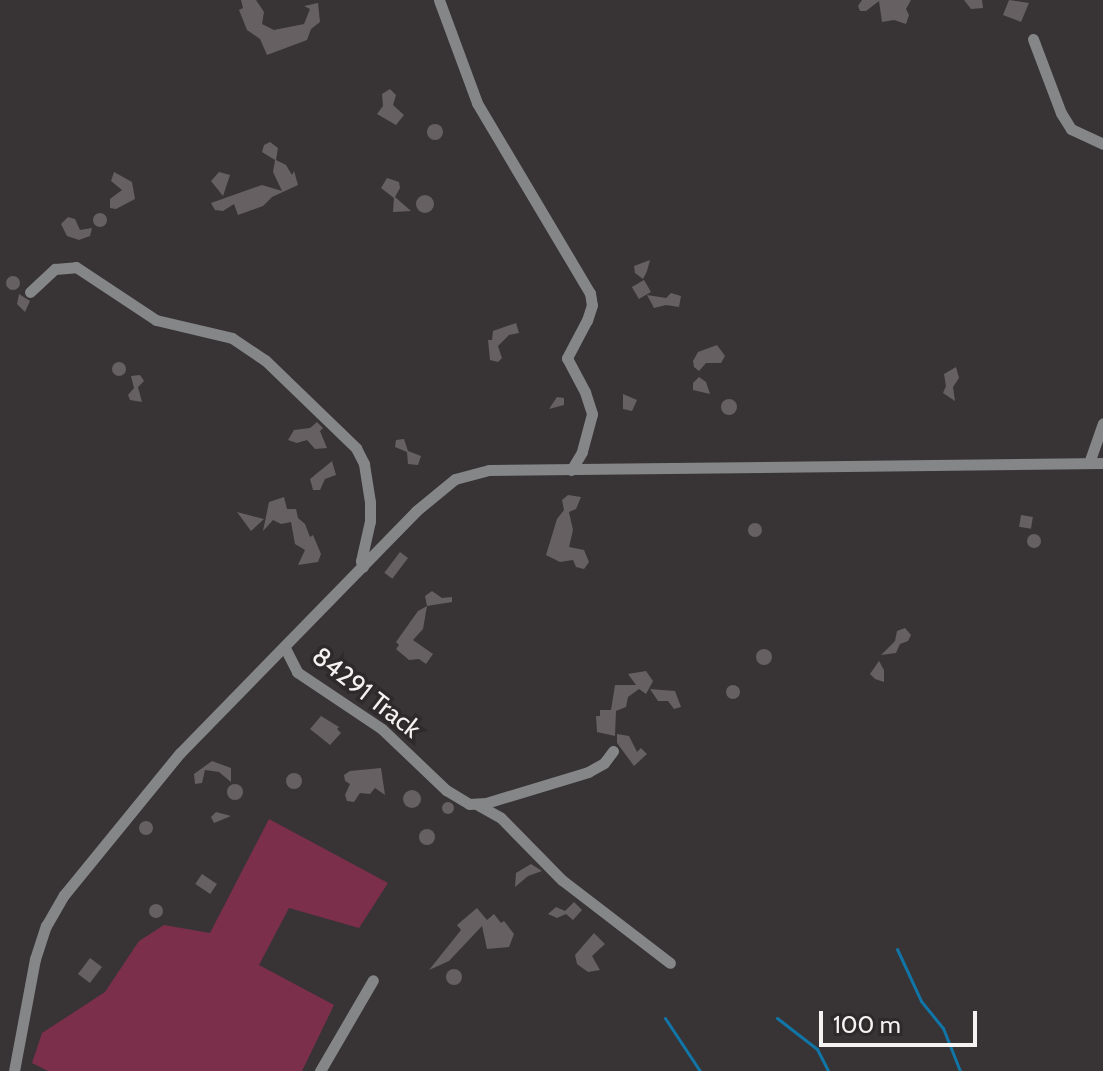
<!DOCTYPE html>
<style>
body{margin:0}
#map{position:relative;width:1103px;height:1071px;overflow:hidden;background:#383334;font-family:Cabin,sans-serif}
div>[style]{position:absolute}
.green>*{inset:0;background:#7c2f4b}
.stream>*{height:3px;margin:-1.5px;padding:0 1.5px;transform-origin:1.5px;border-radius:1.5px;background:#1176a7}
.building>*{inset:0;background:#666062;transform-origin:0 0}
.round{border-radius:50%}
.street>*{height:11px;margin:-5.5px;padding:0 5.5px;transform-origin:5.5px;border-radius:5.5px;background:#848687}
span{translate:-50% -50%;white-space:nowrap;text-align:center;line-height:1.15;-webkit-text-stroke:7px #2e292a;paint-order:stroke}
.street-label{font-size:26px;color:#f5f2f2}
.scale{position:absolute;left:819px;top:1011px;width:158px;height:36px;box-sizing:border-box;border:4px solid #f5f2f2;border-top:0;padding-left:10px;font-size:24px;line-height:28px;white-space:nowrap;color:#f5f2f2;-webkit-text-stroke:6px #2e292a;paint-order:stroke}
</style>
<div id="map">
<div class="green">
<div style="clip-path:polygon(269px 819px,388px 883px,359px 928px,289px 908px,259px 965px,334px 1005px,302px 1071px,48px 1071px,32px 1063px,42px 1033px,105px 992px,139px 941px,164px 925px,210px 933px)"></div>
</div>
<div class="stream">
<div style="left:897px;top:949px;width:57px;rotate:65.2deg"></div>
<div style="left:921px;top:1001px;width:35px;rotate:51deg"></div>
<div style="left:943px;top:1028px;width:46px;rotate:68.4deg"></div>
<div style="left:665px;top:1018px;width:64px;rotate:56.6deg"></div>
<div style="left:777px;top:1018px;width:51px;rotate:37.8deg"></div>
<div style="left:817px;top:1049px;width:25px;rotate:63deg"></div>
</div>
<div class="building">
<div style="clip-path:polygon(241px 0,256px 0,264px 12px,262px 24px,274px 30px,304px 24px,310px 9px,304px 6px,318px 3px,320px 22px,311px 29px,307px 40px,267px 55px,260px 39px,247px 30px,239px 10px,243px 8px)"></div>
<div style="clip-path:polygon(862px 0,911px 0,906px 9px,909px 15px,906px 24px,894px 20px,882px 22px,879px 1px,866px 11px,860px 11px,858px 6px)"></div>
<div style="clip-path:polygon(964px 0,982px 0,983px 8px,971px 9px)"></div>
<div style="clip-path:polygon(1009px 0,1029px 3px,1021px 22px,1003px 15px)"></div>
<div style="clip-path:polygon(390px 89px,396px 95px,393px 105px,404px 115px,396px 125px,377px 114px,383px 106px,382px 94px)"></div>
<div class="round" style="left:427px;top:124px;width:16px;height:16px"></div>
<div style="clip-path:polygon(270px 142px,278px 148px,276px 160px,286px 165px,292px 175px,294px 171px,298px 185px,272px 197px,263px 206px,238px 215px,234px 204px,223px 211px,215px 210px,211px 203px,262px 185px,282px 191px,273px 172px,275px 160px,262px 152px,264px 145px)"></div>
<div style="clip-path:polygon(114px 172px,132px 182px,135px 199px,116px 209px,110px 208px,110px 199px,122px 190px,111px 181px)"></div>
<div style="clip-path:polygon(219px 172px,230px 175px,223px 196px,211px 181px)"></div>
<div style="clip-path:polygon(387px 178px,399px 182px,400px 188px,395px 197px,411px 211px,393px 212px,394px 198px,381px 188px)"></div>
<div class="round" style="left:416px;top:195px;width:18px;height:18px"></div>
<div class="round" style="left:93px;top:213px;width:14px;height:14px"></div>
<div style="clip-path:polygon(68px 217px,75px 219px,80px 230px,92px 228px,90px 236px,79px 240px,67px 236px,61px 224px)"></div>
<div style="clip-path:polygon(650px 260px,647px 271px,643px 279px,635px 273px,634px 266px)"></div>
<div class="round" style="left:6px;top:276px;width:14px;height:14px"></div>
<div style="left:644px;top:280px;width:14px;height:14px;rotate:60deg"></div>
<div style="clip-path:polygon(671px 293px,681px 296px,679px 307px,666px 305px,654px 308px,647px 295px,666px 298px)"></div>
<div style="clip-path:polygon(19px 294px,30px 301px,25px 312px,17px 304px)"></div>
<div style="clip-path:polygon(516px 323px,519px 333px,509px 335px,498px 346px,502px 358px,498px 362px,490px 360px,488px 340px,492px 340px,493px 331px)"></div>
<div style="clip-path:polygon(717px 345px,725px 356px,721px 363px,706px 363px,699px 371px,694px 367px,693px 361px,698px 352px)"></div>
<div class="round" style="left:112px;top:362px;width:14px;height:14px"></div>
<div style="clip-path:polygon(956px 367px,959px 378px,953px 387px,955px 401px,943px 393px,946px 386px,944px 374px)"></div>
<div style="clip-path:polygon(140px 375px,144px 381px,138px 387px,142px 402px,130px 400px,128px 395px,134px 388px,131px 376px)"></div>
<div style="clip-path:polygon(699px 377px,706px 382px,710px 394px,693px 390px,693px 383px)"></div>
<div style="clip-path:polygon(623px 394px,637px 400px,632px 411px,623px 409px)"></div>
<div style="clip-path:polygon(557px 397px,564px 398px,564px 405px,549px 409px)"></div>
<div class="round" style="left:721px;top:399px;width:16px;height:16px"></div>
<div style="clip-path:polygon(317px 422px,323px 428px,320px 431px,327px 448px,315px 449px,307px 440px,297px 443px,288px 440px,294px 430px,310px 428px)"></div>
<div style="clip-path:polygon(404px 439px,408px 451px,421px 456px,418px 465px,408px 464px,407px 452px,395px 447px,396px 440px)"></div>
<div style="clip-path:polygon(332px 461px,336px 475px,325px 479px,320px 490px,313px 490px,310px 479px)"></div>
<div style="clip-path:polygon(568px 495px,581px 497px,576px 509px,569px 512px,573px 530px,569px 547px,584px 550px,589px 562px,584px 569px,576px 567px,573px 560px,560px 562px,546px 555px,557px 519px,564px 510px,562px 500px)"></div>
<div style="clip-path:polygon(284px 497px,287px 509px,296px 509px,298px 518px,305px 524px,310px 537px,313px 535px,321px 554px,318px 562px,298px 565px,305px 550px,295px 544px,291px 522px,281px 524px,273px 520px,263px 531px,269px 502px)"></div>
<div style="clip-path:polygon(237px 512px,264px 519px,251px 531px)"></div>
<div style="left:1021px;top:515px;width:12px;height:12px;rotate:9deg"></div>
<div class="round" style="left:748px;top:523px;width:14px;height:14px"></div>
<div class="round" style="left:1027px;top:534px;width:14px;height:14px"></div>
<div style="left:400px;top:552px;width:10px;height:26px;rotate:37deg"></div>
<div style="clip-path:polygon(432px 591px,442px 598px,452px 597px,452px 602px,427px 606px,423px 629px,413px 640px,433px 654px,426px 664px,419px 659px,409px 660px,396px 649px,399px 645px,396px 642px,418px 611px,427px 606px,425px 596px)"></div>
<div style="clip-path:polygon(905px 628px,911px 635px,908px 641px,900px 644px,896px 653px,881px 655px,895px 641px,897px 631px)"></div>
<div class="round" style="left:756px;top:649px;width:16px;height:16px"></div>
<div style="clip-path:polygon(879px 661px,884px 670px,884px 682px,875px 679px,870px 674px)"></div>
<div style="clip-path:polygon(646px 671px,653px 681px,646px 694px,639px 689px,628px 697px,626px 707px,616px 711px,615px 736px,597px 732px,596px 716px,600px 716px,600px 710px,611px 710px,615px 685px,636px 685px,628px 674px)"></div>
<div class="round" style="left:726px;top:685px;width:14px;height:14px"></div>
<div style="clip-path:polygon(650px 689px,675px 691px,681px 707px,674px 709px,668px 701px,658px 701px)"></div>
<div style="clip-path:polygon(321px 716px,339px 727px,337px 729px,341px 733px,330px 745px,310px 729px)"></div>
<div style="clip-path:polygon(617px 734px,629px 736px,637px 752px,641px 748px,647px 754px,634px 766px,617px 743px)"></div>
<div style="clip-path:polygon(212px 761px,231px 768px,231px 782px,219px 772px,205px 770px,202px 783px,195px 784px,194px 774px)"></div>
<div style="clip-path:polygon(381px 768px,385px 795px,375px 788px,370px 794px,360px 793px,354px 802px,347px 801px,345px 795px,350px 784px,345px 781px,344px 775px,350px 771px)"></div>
<div class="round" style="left:286px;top:773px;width:16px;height:16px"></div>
<div class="round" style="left:227px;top:784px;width:16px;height:16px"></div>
<div class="round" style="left:403px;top:790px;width:18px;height:18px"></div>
<div class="round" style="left:442px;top:802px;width:12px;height:12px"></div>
<div style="clip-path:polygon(215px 813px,216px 812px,231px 816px,214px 823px,211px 817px)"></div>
<div class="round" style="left:139px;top:821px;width:14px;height:14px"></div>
<div class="round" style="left:419px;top:829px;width:16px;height:16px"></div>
<div style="clip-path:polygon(531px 864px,542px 871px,528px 876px,515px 887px,516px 873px)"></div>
<div style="left:202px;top:874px;width:18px;height:12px;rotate:34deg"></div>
<div style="clip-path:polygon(574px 902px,582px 910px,573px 920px,566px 914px,557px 918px,548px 914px,556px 907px,565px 911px)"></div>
<div class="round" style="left:149px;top:904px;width:14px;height:14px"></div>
<div style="clip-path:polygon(477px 908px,487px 920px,494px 914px,501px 923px,504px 921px,514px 934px,509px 947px,487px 949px,482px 926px,449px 961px,429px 970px,461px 930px,457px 925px)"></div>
<div style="clip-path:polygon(594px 933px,605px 944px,592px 956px,600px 970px,588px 972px,577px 964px,575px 955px)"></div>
<div style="left:90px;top:958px;width:15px;height:20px;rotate:37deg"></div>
<div class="round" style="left:446px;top:969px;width:16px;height:16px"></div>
</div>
<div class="street">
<div style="left:439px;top:0;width:110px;rotate:69.7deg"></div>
<div style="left:477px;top:103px;width:221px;rotate:59.3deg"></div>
<div style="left:590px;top:293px;width:12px;rotate:81deg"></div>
<div style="left:592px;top:305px;width:16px;rotate:108deg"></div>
<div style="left:587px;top:320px;width:43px;rotate:117.8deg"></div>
<div style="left:567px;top:358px;width:38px;rotate:62deg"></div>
<div style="left:585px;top:392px;width:23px;rotate:72deg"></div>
<div style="left:592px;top:414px;width:39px;rotate:105deg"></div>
<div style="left:582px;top:452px;width:21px;rotate:121deg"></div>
<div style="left:1033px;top:39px;width:79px;rotate:69.3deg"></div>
<div style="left:1061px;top:113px;width:19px;rotate:58deg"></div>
<div style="left:1071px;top:129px;width:35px;rotate:25deg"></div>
<div style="left:30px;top:292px;width:34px;rotate:-43deg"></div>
<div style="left:55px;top:269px;width:21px;rotate:-5deg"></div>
<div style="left:76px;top:267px;width:96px;rotate:33.5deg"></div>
<div style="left:156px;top:320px;width:78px;rotate:13.3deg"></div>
<div style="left:232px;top:338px;width:40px;rotate:34deg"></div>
<div style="left:265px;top:360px;width:127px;rotate:44deg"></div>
<div style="left:356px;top:448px;width:18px;rotate:63deg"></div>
<div style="left:364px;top:464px;width:38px;rotate:81deg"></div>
<div style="left:370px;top:502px;width:19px;rotate:90deg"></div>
<div style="left:370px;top:521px;width:41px;rotate:102.7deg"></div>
<div style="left:361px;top:561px;width:6px;rotate:72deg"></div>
<div style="left:1089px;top:463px;width:42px;rotate:-70.7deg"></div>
<div style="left:285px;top:648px;width:27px;rotate:63deg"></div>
<div style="left:297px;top:672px;width:102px;rotate:33.8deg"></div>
<div style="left:382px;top:729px;width:88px;rotate:43.6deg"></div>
<div style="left:446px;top:790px;width:27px;rotate:31deg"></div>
<div style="left:469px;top:804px;width:17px;rotate:-3deg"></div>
<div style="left:486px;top:803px;width:107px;rotate:-16.9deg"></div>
<div style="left:588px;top:772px;width:18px;rotate:-29deg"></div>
<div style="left:604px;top:763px;width:15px;rotate:-53deg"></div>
<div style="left:478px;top:805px;width:26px;rotate:29deg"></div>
<div style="left:501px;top:818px;width:87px;rotate:45.5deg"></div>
<div style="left:562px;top:880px;width:136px;rotate:37.5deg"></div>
<div style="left:14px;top:1071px;width:114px;rotate:-79.4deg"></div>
<div style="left:35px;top:959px;width:35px;rotate:-72deg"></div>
<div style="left:46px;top:926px;width:36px;rotate:-60deg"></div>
<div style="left:64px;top:895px;width:183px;rotate:-50.8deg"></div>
<div style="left:180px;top:753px;width:338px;rotate:-45.7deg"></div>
<div style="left:416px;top:511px;width:50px;rotate:-39.4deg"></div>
<div style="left:455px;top:479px;width:35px;rotate:-15deg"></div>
<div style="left:489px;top:470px;width:614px;rotate:-0.65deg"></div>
<div style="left:320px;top:1071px;width:105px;rotate:-59.8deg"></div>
</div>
<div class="street-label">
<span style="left:366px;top:693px;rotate:38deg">84291 Track</span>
</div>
<div class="scale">100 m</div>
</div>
